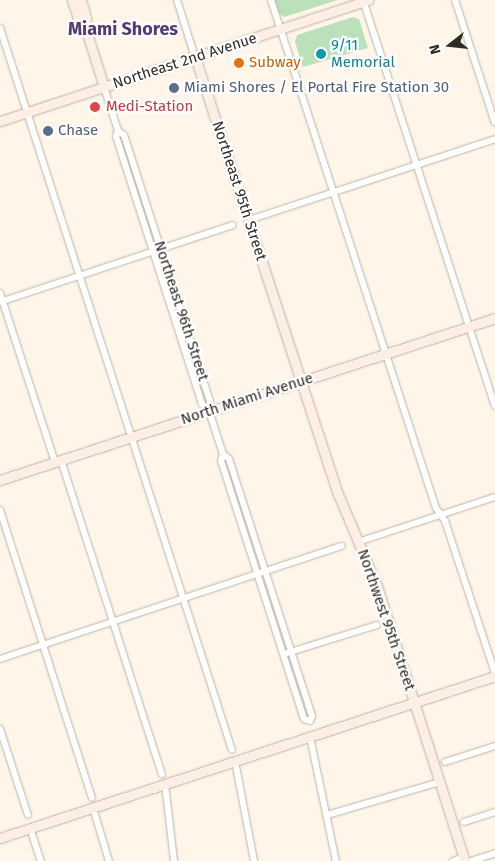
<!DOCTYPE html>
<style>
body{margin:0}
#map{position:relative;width:495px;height:861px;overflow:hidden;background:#fff6e9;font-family:"Fira Sans",sans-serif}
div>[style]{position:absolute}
.green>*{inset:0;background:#bbe1bb}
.roads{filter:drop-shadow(0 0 1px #bcb3a7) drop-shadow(0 0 1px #bcb3a7)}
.street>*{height:6px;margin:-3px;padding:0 3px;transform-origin:3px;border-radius:3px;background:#fff}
.secondary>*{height:9px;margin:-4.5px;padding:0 4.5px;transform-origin:4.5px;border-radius:4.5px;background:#feeee5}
.dots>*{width:14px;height:14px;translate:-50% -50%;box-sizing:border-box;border:2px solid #fff;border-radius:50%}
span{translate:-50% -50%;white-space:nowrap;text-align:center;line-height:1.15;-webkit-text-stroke:4.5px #fff;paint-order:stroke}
.culture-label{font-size:15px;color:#0d838f}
.left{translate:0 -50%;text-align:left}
.street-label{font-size:15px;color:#2e2b26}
.food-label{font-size:15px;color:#c56008}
.service-label{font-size:15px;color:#4e5e75}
.health-label{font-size:15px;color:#be3a42}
.quarter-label{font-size:18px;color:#563873;font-weight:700}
.north{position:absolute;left:425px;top:20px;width:50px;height:50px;-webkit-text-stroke:4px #fff;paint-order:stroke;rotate:254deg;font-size:14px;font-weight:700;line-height:20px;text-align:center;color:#2e2b26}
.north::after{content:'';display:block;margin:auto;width:18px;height:22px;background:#2e2b26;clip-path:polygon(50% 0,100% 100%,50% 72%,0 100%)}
</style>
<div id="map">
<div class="green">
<div style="clip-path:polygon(274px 0,338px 0,284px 17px,279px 13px)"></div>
<div style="clip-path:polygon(353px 17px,359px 19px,368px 48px,303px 67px,295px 42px,297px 35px)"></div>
</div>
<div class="roads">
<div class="street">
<div style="left:177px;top:0;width:60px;rotate:72.5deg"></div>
<div style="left:271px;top:0;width:534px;rotate:72.01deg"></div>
<div style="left:436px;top:508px;width:16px;rotate:55deg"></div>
<div style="left:445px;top:521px;width:160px;rotate:71.8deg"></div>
<div style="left:363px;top:0;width:427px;rotate:72deg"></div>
<div style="left:455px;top:0;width:129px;rotate:72deg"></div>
<div style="left:0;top:28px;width:758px;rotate:72.19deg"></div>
<div style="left:104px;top:87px;width:46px;rotate:72.3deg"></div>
<div style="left:118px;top:131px;width:5px;rotate:112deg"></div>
<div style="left:116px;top:136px;width:281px;rotate:72.2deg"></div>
<div style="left:202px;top:404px;width:10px;rotate:45deg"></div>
<div style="left:118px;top:131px;width:7px;rotate:34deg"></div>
<div style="left:124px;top:135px;width:280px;rotate:72.1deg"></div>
<div style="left:210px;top:401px;width:10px;rotate:96deg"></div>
<div style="left:209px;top:411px;width:45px;rotate:72deg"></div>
<div style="left:223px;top:454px;width:8px;rotate:40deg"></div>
<div style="left:229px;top:459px;width:270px;rotate:72.1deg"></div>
<div style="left:312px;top:716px;width:5px;rotate:112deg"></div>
<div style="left:310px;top:721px;width:6px;rotate:-162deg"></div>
<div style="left:304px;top:719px;width:271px;rotate:-107.8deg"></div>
<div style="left:221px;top:461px;width:7px;rotate:-74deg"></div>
<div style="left:249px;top:220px;width:259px;rotate:-18.2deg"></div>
<div style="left:0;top:293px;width:178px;rotate:72deg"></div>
<div style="left:0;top:302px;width:245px;rotate:-18.3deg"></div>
<div style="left:61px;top:460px;width:330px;rotate:72.2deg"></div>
<div style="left:0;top:510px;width:302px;rotate:72.3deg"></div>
<div style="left:358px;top:542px;width:144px;rotate:-18.2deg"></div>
<div style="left:287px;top:653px;width:94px;rotate:-17.3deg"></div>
<div style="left:0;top:659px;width:360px;rotate:-18.3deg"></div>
<div style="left:0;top:729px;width:90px;rotate:72deg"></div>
<div style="left:310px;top:737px;width:127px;rotate:78.2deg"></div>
<div style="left:235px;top:761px;width:102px;rotate:79.2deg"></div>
<div style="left:445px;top:762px;width:52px;rotate:-17.7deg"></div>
<div style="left:165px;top:784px;width:78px;rotate:83.3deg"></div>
<div style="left:93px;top:808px;width:55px;rotate:73.2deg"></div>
<div style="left:327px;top:815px;width:118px;rotate:-16.3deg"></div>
<div style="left:464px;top:822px;width:33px;rotate:-18deg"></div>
<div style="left:30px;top:828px;width:35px;rotate:72deg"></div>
<div style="left:453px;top:861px;width:12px;rotate:-20deg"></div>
<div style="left:471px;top:861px;width:25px;rotate:-18deg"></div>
</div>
<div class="secondary">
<div style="left:72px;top:0;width:20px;rotate:72deg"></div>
<div style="left:78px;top:19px;width:11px;rotate:49deg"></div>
<div style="left:85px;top:27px;width:63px;rotate:72.4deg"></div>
<div style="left:81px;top:0;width:18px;rotate:74deg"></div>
<div style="left:86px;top:17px;width:10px;rotate:96deg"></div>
<div style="left:195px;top:57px;width:460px;rotate:71.9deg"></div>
<div style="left:338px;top:494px;width:100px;rotate:67deg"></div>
<div style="left:377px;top:586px;width:289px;rotate:72.3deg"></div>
<div style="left:0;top:121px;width:388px;rotate:-18.2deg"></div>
<div style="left:0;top:480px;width:521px;rotate:-18.12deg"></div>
<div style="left:0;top:838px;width:521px;rotate:-18.12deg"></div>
</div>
</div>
<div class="dots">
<div style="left:321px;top:54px;background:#0f9aa8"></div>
<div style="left:239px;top:63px;background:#e8710a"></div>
<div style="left:174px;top:88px;background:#5c6f8a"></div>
<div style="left:95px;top:107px;background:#e0444e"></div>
<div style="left:48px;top:131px;background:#5c6f8a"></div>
</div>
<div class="culture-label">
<span class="left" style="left:331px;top:54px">9/11<br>Memorial</span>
</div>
<div class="street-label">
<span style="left:185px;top:61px;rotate:-18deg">Northeast 2nd Avenue</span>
<span style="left:239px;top:191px;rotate:72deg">Northeast 95th Street</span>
<span style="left:181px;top:311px;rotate:72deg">Northeast 96th Street</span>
<span style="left:247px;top:399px;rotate:-18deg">North Miami Avenue</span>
<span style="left:386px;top:620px;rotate:71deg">Northwest 95th Street</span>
</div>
<div class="food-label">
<span class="left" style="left:249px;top:63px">Subway</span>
</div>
<div class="service-label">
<span class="left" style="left:184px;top:88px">Miami Shores / El Portal Fire Station 30</span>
<span class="left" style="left:58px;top:131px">Chase</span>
</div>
<div class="health-label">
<span class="left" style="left:106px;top:107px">Medi-Station</span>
</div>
<div class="quarter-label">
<span style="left:123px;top:29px">Miami Shores</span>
</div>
<div class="north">N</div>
</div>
